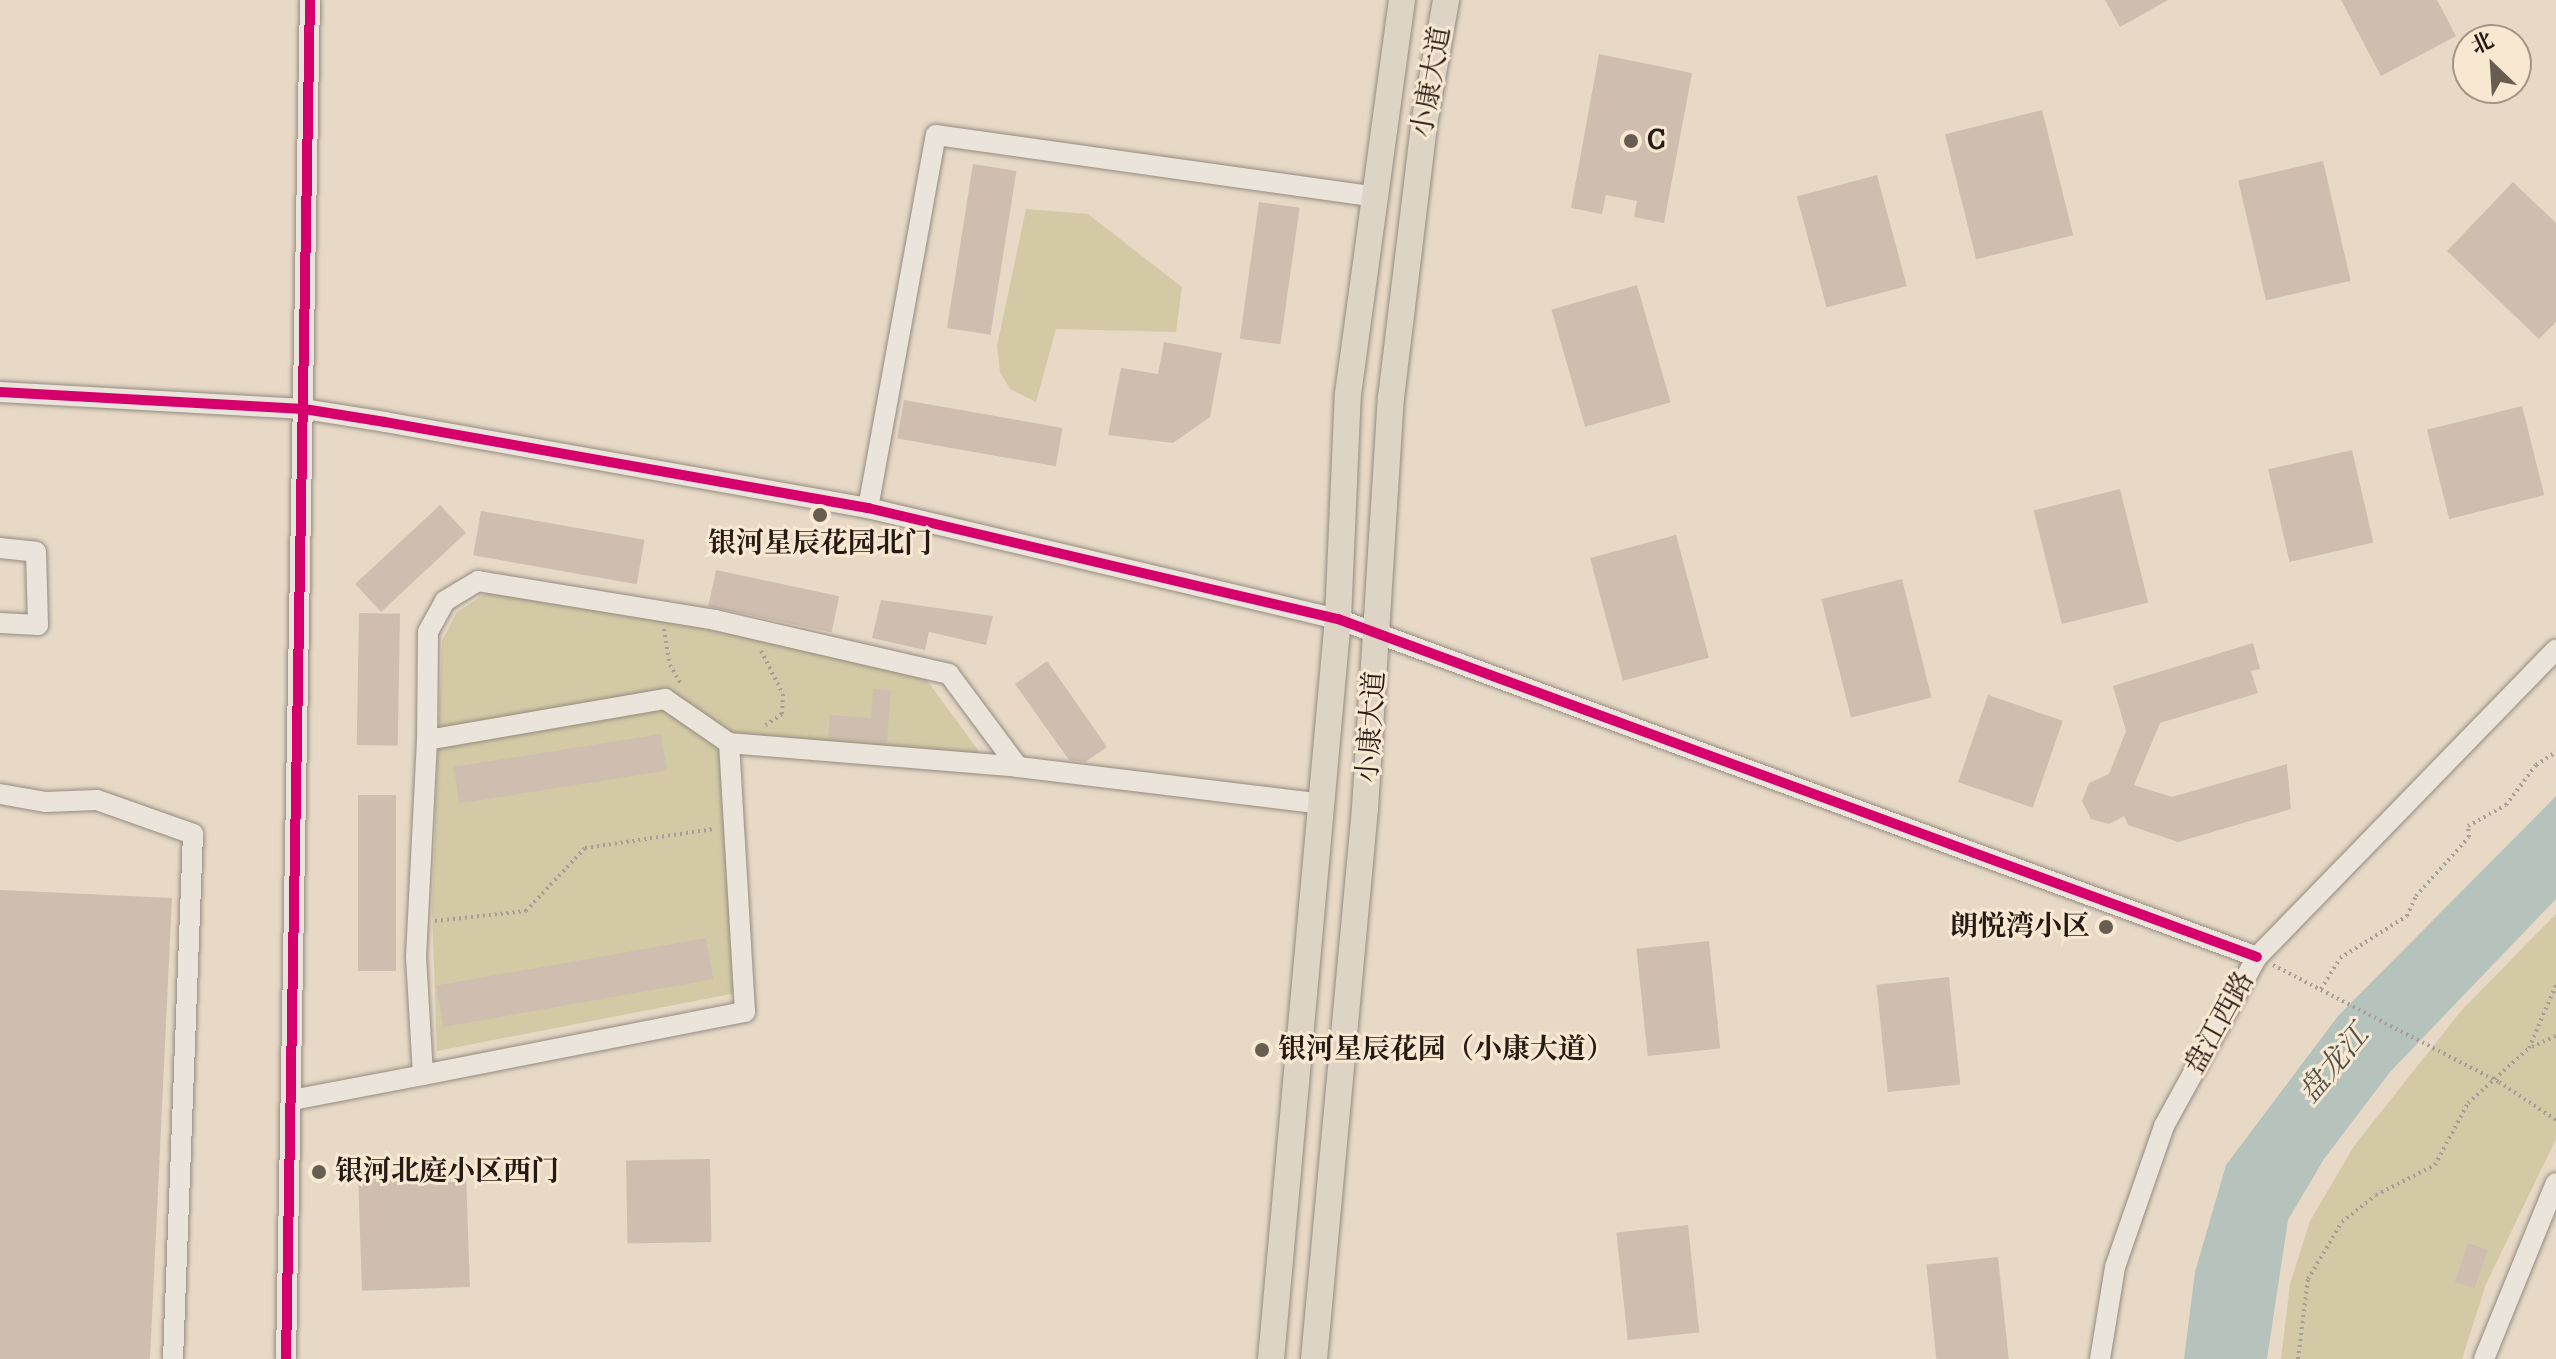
<!DOCTYPE html>
<meta charset="utf-8">
<style>
body{margin:0}
#map{position:relative;width:2556px;height:1359px;overflow:hidden;background:#e7d9c6;font-family:"IM FELL DW Pica","Noto Serif SC",serif}
div>[style]{position:absolute}
.green>*{inset:0;background:#d3caa5}
.water>*{inset:0;background:#b5c3bc}
.building>*{inset:0;background:#cfbeaf;transform-origin:0 0}
.path>*{height:4px;margin-top:-2px;transform-origin:0;background:repeating-linear-gradient(90deg,#a69f98 0 2px,transparent 0 6px)}
.roads{filter:drop-shadow(0 0 2px #948b80) drop-shadow(0 0 2px #948b80)}
.minor>*{height:20px;margin:-10px;padding:0 10px;transform-origin:10px;border-radius:10px;background:#ebe4da}
.major>*{height:26px;margin:-13px;padding:0 13px;transform-origin:13px;border-radius:13px;background:#ded4c5}
.cycleway>*{height:10px;margin:-5px;padding:0 5px;transform-origin:5px;border-radius:5px;background:#d6006c}
.dots>*{width:22px;height:22px;translate:-50% -50%;box-sizing:border-box;border:4px solid #f8e8d2;border-radius:50%}
span{translate:-50% -50%;white-space:nowrap;text-align:center;line-height:1.15;-webkit-text-stroke:6px #f8e8d2;paint-order:stroke}
.street-label{font-size:28px;color:#251a14}
.poi-label{font-size:28px;color:#251a14;font-weight:700}
.left{translate:0 -50%;text-align:left}
.right{translate:-100% -50%;text-align:right}
.water-label{font-size:30px;color:#50524d;font-style:italic}
.north{position:absolute;left:2452px;top:24px;width:80px;height:80px;box-sizing:border-box;background:#f8e8d2;border:2px solid #a49686;border-radius:50%;rotate:335deg;font-size:22px;font-weight:700;line-height:32px;text-align:center;color:#251a14}
.north::after{content:'';display:block;margin:auto;width:28px;height:36px;background:#695d52;clip-path:polygon(50% 0,100% 100%,50% 72%,0 100%)}
</style>
<div id="map">
<div class="green">
<div style="clip-path:polygon(1026px 209px,1088px 214px,1182px 287px,1176px 332px,1056px 329px,1036px 402px,1010px 389px,1000px 372px,997px 346px)"></div>
<div style="clip-path:polygon(488px 592px,709px 629px,926px 679px,989px 765px,724px 734px,736px 993px,437px 1051px,432px 911px,442px 641px,457px 612px)"></div>
<div style="clip-path:polygon(2556px 914px,2556px 1139px,2486px 1284px,2462px 1359px,2281px 1359px,2290px 1284px,2310px 1221px,2354px 1146px,2461px 1011px)"></div>
</div>
<div class="water">
<div style="clip-path:polygon(2556px 796px,2556px 899px,2390px 1072px,2324px 1159px,2288px 1220px,2267px 1359px,2184px 1359px,2195px 1272px,2226px 1165px,2338px 1016px)"></div>
</div>
<div class="building">
<div style="clip-path:polygon(2105px 0,2168px 0,2120px 27px)"></div>
<div style="clip-path:polygon(2341px 0,2437px 0,2456px 36px,2381px 76px)"></div>
<div style="clip-path:polygon(1599px 54px,1692px 73px,1664px 223px,1634px 217px,1637px 201px,1606px 195px,1602px 214px,1571px 208px)"></div>
<div style="left:2042px;top:110px;width:129px;height:100px;rotate:76deg"></div>
<div style="left:2323px;top:161px;width:123px;height:87px;rotate:77deg"></div>
<div style="left:973px;top:164px;width:44px;height:166px;rotate:9deg"></div>
<div style="left:1877px;top:175px;width:115px;height:83px;rotate:75deg"></div>
<div style="clip-path:polygon(2513px 182px,2556px 223px,2556px 322px,2539px 339px,2447px 251px)"></div>
<div style="left:1259px;top:202px;width:41px;height:138px;rotate:8deg"></div>
<div style="left:1637px;top:285px;width:122px;height:89px;rotate:74deg"></div>
<div style="clip-path:polygon(1164px 342px,1222px 353px,1210px 417px,1173px 443px,1108px 435px,1121px 368px,1158px 374px)"></div>
<div style="left:904px;top:400px;width:161px;height:39px;rotate:10deg"></div>
<div style="left:2522px;top:406px;width:92px;height:98px;rotate:76deg"></div>
<div style="left:2352px;top:450px;width:95px;height:86px;rotate:77deg"></div>
<div style="left:2120px;top:489px;width:117px;height:89px;rotate:76deg"></div>
<div style="left:440px;top:505px;width:38px;height:116px;rotate:47deg"></div>
<div style="left:481px;top:511px;width:166px;height:45px;rotate:10deg"></div>
<div style="left:1676px;top:535px;width:127px;height:89px;rotate:75deg"></div>
<div style="left:716px;top:570px;width:126px;height:37px;rotate:12deg"></div>
<div style="left:1902px;top:579px;width:122px;height:83px;rotate:76deg"></div>
<div style="clip-path:polygon(881px 600px,993px 616px,986px 645px,929px 632px,925px 650px,872px 638px)"></div>
<div style="left:359px;top:613px;width:41px;height:132px;rotate:1deg"></div>
<div style="clip-path:polygon(2253px 643px,2260px 669px,2251px 671px,2258px 693px,2160px 723px,2134px 785px,2172px 797px,2287px 764px,2291px 809px,2178px 842px,2128px 825px,2124px 816px,2109px 824px,2091px 819px,2082px 801px,2089px 783px,2109px 774px,2126px 731px,2113px 686px)"></div>
<div style="clip-path:polygon(1047px 661px,1107px 747px,1085px 762px,1069px 760px,1015px 684px)"></div>
<div style="clip-path:polygon(873px 689px,891px 690px,887px 742px,828px 738px,830px 715px,871px 718px)"></div>
<div style="left:1988px;top:695px;width:79px;height:92px;rotate:19deg"></div>
<div style="left:661px;top:734px;width:37px;height:210px;rotate:81deg"></div>
<div style="left:358px;top:795px;width:38px;height:176px"></div>
<div style="clip-path:polygon(0 890px,172px 898px,150px 1359px,0 1359px)"></div>
<div style="left:706px;top:938px;width:42px;height:274px;rotate:80deg"></div>
<div style="left:1709px;top:941px;width:108px;height:73px;rotate:84deg"></div>
<div style="left:1949px;top:977px;width:108px;height:73px;rotate:84deg"></div>
<div style="left:710px;top:1159px;width:83px;height:84px;rotate:89deg"></div>
<div style="left:466px;top:1174px;width:113px;height:108px;rotate:88deg"></div>
<div style="left:1688px;top:1225px;width:108px;height:72px;rotate:84deg"></div>
<div style="left:2468px;top:1243px;width:21px;height:41px;rotate:19deg"></div>
<div style="left:1998px;top:1257px;width:103px;height:72px;rotate:84deg"></div>
</div>
<div class="path">
<div style="left:664px;top:629px;width:36px;rotate:81deg"></div>
<div style="left:670px;top:665px;width:22px;rotate:60deg"></div>
<div style="left:761px;top:651px;width:48px;rotate:62.9deg"></div>
<div style="left:783px;top:694px;width:20px;rotate:93deg"></div>
<div style="left:782px;top:714px;width:22px;rotate:146deg"></div>
<div style="left:435px;top:921px;width:92px;rotate:-6.3deg"></div>
<div style="left:526px;top:911px;width:86px;rotate:-46.9deg"></div>
<div style="left:585px;top:848px;width:130px;rotate:-8.4deg"></div>
<div style="left:2273px;top:965px;width:254px;rotate:27.4deg"></div>
<div style="left:2499px;top:1082px;width:69px;rotate:33.7deg"></div>
<div style="left:2321px;top:989px;width:36px;rotate:-58deg"></div>
<div style="left:2340px;top:958px;width:79px;rotate:-32.1deg"></div>
<div style="left:2407px;top:916px;width:22px;rotate:-66deg"></div>
<div style="left:2416px;top:896px;width:79px;rotate:-48.1deg"></div>
<div style="left:2469px;top:837px;width:11px;rotate:-95deg"></div>
<div style="left:2468px;top:826px;width:43px;rotate:-28.9deg"></div>
<div style="left:2506px;top:805px;width:50px;rotate:-53.1deg"></div>
<div style="left:2536px;top:765px;width:24px;rotate:-33deg"></div>
<div style="left:2532px;top:1047px;width:26px;rotate:-25deg"></div>
<div style="left:2298px;top:1359px;width:81px;rotate:-82.9deg"></div>
<div style="left:2308px;top:1279px;width:66px;rotate:-59.2deg"></div>
<div style="left:2342px;top:1222px;width:43px;rotate:-38.5deg"></div>
<div style="left:2376px;top:1195px;width:66px;rotate:-27deg"></div>
<div style="left:2435px;top:1165px;width:70px;rotate:-62deg"></div>
<div style="left:2468px;top:1103px;width:82px;rotate:-42deg"></div>
<div style="left:2529px;top:1048px;width:69px;rotate:-66.8deg"></div>
</div>
<div class="roads">
<div class="minor">
<div style="left:0;top:392px;width:304px;rotate:3.2deg"></div>
<div style="left:304px;top:409px;width:82px;rotate:9.1deg"></div>
<div style="left:385px;top:422px;width:491px;rotate:10.1deg"></div>
<div style="left:868px;top:508px;width:483px;rotate:13.3deg"></div>
<div style="left:1338px;top:619px;width:979px;rotate:20.19deg"></div>
<div style="left:868px;top:508px;width:379px;rotate:-79.7deg"></div>
<div style="left:936px;top:135px;width:439px;rotate:8deg"></div>
<div style="left:0;top:548px;width:36px;rotate:6deg"></div>
<div style="left:36px;top:552px;width:73px;rotate:88.4deg"></div>
<div style="left:38px;top:625px;width:38px;rotate:-177deg"></div>
<div style="left:427px;top:740px;width:217px;rotate:92.9deg"></div>
<div style="left:416px;top:957px;width:118px;rotate:86.6deg"></div>
<div style="left:423px;top:1075px;width:328px;rotate:-11.1deg"></div>
<div style="left:745px;top:1012px;width:269px;rotate:-93.4deg"></div>
<div style="left:1018px;top:767px;width:116px;rotate:-126.6deg"></div>
<div style="left:949px;top:674px;width:239px;rotate:-167deg"></div>
<div style="left:716px;top:620px;width:241px;rotate:-170.7deg"></div>
<div style="left:478px;top:581px;width:39px;rotate:149deg"></div>
<div style="left:445px;top:601px;width:35px;rotate:119deg"></div>
<div style="left:428px;top:632px;width:108px;rotate:90.5deg"></div>
<div style="left:427px;top:740px;width:242px;rotate:-9.8deg"></div>
<div style="left:665px;top:699px;width:78px;rotate:34.5deg"></div>
<div style="left:729px;top:743px;width:290px;rotate:4.7deg"></div>
<div style="left:1018px;top:767px;width:306px;rotate:6.9deg"></div>
<div style="left:0;top:794px;width:47px;rotate:9.9deg"></div>
<div style="left:46px;top:802px;width:51px;rotate:-2.2deg"></div>
<div style="left:97px;top:800px;width:102px;rotate:19.5deg"></div>
<div style="left:193px;top:834px;width:525px;rotate:92.18deg"></div>
<div style="left:292px;top:1100px;width:133px;rotate:-10.8deg"></div>
<div style="left:286px;top:1359px;width:1359px;rotate:-88.99deg"></div>
<div style="left:2100px;top:1359px;width:93px;rotate:-80.7deg"></div>
<div style="left:2115px;top:1267px;width:149px;rotate:-70.8deg"></div>
<div style="left:2164px;top:1126px;width:193px;rotate:-61.2deg"></div>
<div style="left:2257px;top:957px;width:429px;rotate:-45.8deg"></div>
<div style="left:2484px;top:1359px;width:190px;rotate:-67.8deg"></div>
</div>
<div class="major">
<div style="left:1271px;top:1359px;width:743px;rotate:-84.83deg"></div>
<div style="left:1338px;top:619px;width:225px;rotate:-87.5deg"></div>
<div style="left:1348px;top:394px;width:398px;rotate:-82.2deg"></div>
<div style="left:1314px;top:1359px;width:553px;rotate:-84.71deg"></div>
<div style="left:1365px;top:808px;width:411px;rotate:-86.4deg"></div>
<div style="left:1391px;top:398px;width:276px;rotate:-83.1deg"></div>
<div style="left:1424px;top:124px;width:126px;rotate:-79.9deg"></div>
</div>
</div>
<div class="cycleway">
<div style="left:0;top:392px;width:304px;rotate:3.2deg"></div>
<div style="left:304px;top:409px;width:82px;rotate:9.1deg"></div>
<div style="left:385px;top:422px;width:491px;rotate:10.1deg"></div>
<div style="left:868px;top:508px;width:483px;rotate:13.3deg"></div>
<div style="left:1338px;top:619px;width:979px;rotate:20.19deg"></div>
<div style="left:286px;top:1359px;width:1359px;rotate:-88.99deg"></div>
</div>
<div class="dots">
<div style="left:1631px;top:141px;background:#695d52"></div>
<div style="left:820px;top:515px;background:#695d52"></div>
<div style="left:2106px;top:927px;background:#695d52"></div>
<div style="left:1262px;top:1050px;background:#695d52"></div>
<div style="left:319px;top:1172px;background:#695d52"></div>
</div>
<div class="street-label">
<span style="left:1432px;top:82px;rotate:-80deg">小康大道</span>
<span style="left:1372px;top:727px;rotate:-86deg">小康大道</span>
<span style="left:2220px;top:1023px;rotate:-61deg">盘江西路</span>
</div>
<div class="poi-label">
<span class="left" style="left:1647px;top:141px">C</span>
<span style="left:820px;top:544px">银河星辰花园北门</span>
<span class="right" style="left:2090px;top:927px">朗悦湾小区</span>
<span class="left" style="left:1278px;top:1050px">银河星辰花园（小康大道）</span>
<span class="left" style="left:335px;top:1172px">银河北庭小区西门</span>
</div>
<div class="water-label">
<span style="left:2335px;top:1065px;rotate:-50deg">盘龙江</span>
</div>
<div class="north">北</div>
</div>
